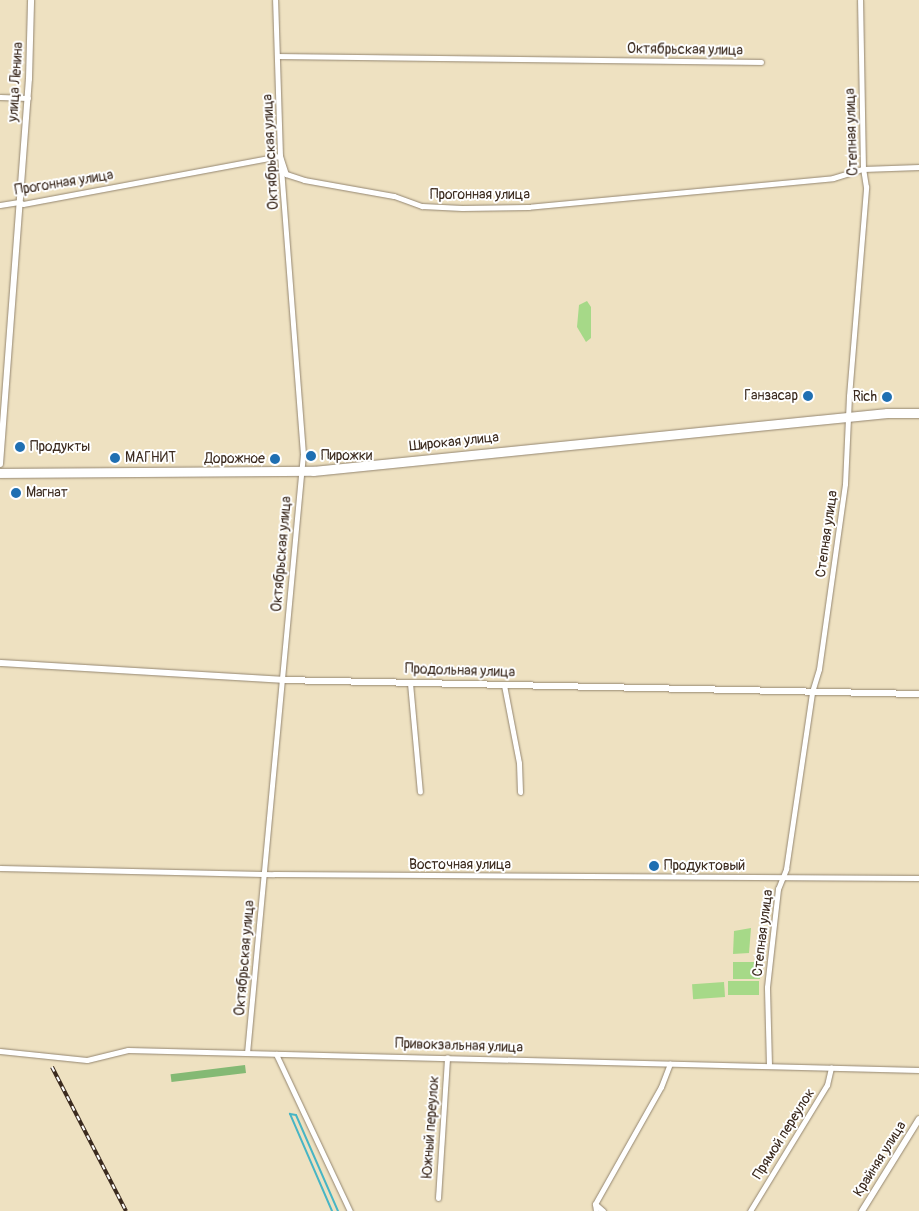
<!DOCTYPE html>
<meta charset="utf-8">
<style>
body{margin:0}
#map{position:relative;width:919px;height:1211px;overflow:hidden;background:#eee1c1;font-family:Pangolin,sans-serif}
div>[style]{position:absolute}
.green>*{inset:0;background:#a6d988;transform-origin:0 0}
.forest>*{inset:0;background:#84b974;transform-origin:0 0}
.stream>*{height:2px;margin:-1px;padding:0 1px;transform-origin:1px;border-radius:1px;background:#48b5c4}
.roads{filter:drop-shadow(0 0 1px #948670) drop-shadow(0 0 1px #948670)}
.minor>*{height:5px;margin:-2.5px;padding:0 2.5px;transform-origin:2.5px;border-radius:2.5px;background:#fff}
.tertiary>*{height:6px;margin:-3px;padding:0 3px;transform-origin:3px;border-radius:3px;background:#fff}
.primary>*{height:9px;margin:-4.5px;padding:0 4.5px;transform-origin:4.5px;border-radius:4.5px;background:#fff}
.rail>*{height:4px;margin-top:-2px;transform-origin:0;background:repeating-linear-gradient(90deg,#fff 0 5.5px,#3b2a1e 0 11px);box-sizing:border-box;border-block:1px solid #3b2a1e}
.dots>*{width:14px;height:14px;translate:-50% -50%;box-sizing:border-box;border:2px solid #fff;border-radius:50%}
span{translate:-50% -50%;white-space:nowrap;text-align:center;line-height:1.15;-webkit-text-stroke:4px #fff;paint-order:stroke}
.street-label{font-size:14px;color:#3b2a1e}
.poi-label{font-size:14px;color:#3b2a1e}
.right{translate:-100% -50%;text-align:right}
.left{translate:0 -50%;text-align:left}
</style>
<div id="map">
<div class="green">
<div style="clip-path:polygon(587px 301px,591px 307px,591px 338px,586px 342px,577px 327px,579px 305px)"></div>
<div style="clip-path:polygon(751px 928px,749px 953px,733px 954px,734px 931px)"></div>
<div style="left:733px;top:962px;width:27px;height:17px"></div>
<div style="left:728px;top:981px;width:31px;height:14px"></div>
<div style="left:724px;top:982px;width:15px;height:32px;rotate:86deg"></div>
</div>
<div class="forest">
<div style="left:245px;top:1065px;width:8px;height:75px;rotate:83deg"></div>
</div>
<div class="stream">
<div style="left:332px;top:1211px;width:106px;rotate:-113.4deg"></div>
<div style="left:290px;top:1114px;width:6px;rotate:9deg"></div>
<div style="left:296px;top:1115px;width:105px;rotate:66.4deg"></div>
</div>
<div class="roads">
<div class="minor">
<div style="left:279px;top:56px;width:482px;rotate:0.7deg"></div>
<div style="left:0;top:97px;width:28px;rotate:2deg"></div>
<div style="left:0;top:205px;width:19px;rotate:-9deg"></div>
<div style="left:19px;top:202px;width:4px;rotate:27deg"></div>
<div style="left:23px;top:204px;width:261px;rotate:-10.6deg"></div>
<div style="left:280px;top:156px;width:19px;rotate:72deg"></div>
<div style="left:286px;top:174px;width:19px;rotate:18deg"></div>
<div style="left:304px;top:180px;width:91px;rotate:10.1deg"></div>
<div style="left:394px;top:196px;width:30px;rotate:20deg"></div>
<div style="left:422px;top:206px;width:40px;rotate:2.9deg"></div>
<div style="left:462px;top:208px;width:66px;rotate:-0.9deg"></div>
<div style="left:528px;top:207px;width:306px;rotate:-5.4deg"></div>
<div style="left:833px;top:178px;width:31px;rotate:-17deg"></div>
<div style="left:863px;top:169px;width:56px;rotate:-2deg"></div>
<div style="left:410px;top:683px;width:109px;rotate:84.8deg"></div>
<div style="left:504px;top:685px;width:79px;rotate:79.1deg"></div>
<div style="left:519px;top:763px;width:29px;rotate:88deg"></div>
<div style="left:0;top:868px;width:274px;rotate:1.3deg"></div>
<div style="left:274px;top:874px;width:645px;rotate:0.36deg"></div>
<div style="left:0;top:1051px;width:87px;rotate:5.9deg"></div>
<div style="left:87px;top:1060px;width:42px;rotate:-13.7deg"></div>
<div style="left:128px;top:1050px;width:791px;rotate:1.45deg"></div>
<div style="left:247px;top:1053px;width:602px;rotate:-84.66deg"></div>
<div style="left:303px;top:454px;width:299px;rotate:-94.4deg"></div>
<div style="left:280px;top:156px;width:156px;rotate:-91.8deg"></div>
<div style="left:276px;top:1054px;width:174px;rotate:64.8deg"></div>
<div style="left:769px;top:1065px;width:78px;rotate:-91.5deg"></div>
<div style="left:767px;top:987px;width:99px;rotate:-83.6deg"></div>
<div style="left:778px;top:889px;width:22px;rotate:-68deg"></div>
<div style="left:786px;top:869px;width:179px;rotate:-81.6deg"></div>
<div style="left:812px;top:692px;width:24px;rotate:-73deg"></div>
<div style="left:819px;top:669px;width:187px;rotate:-82deg"></div>
<div style="left:845px;top:484px;width:88px;rotate:-87.4deg"></div>
<div style="left:849px;top:396px;width:210px;rotate:-85.3deg"></div>
<div style="left:866px;top:187px;width:18px;rotate:-99deg"></div>
<div style="left:863px;top:169px;width:169px;rotate:-91deg"></div>
<div style="left:438px;top:1198px;width:141px;rotate:-86.3deg"></div>
<div style="left:595px;top:1204px;width:11px;rotate:41deg"></div>
<div style="left:596px;top:1211px;width:7px;rotate:-98deg"></div>
<div style="left:595px;top:1204px;width:134px;rotate:-60.6deg"></div>
<div style="left:661px;top:1087px;width:25px;rotate:-69deg"></div>
<div style="left:750px;top:1211px;width:148px;rotate:-58.6deg"></div>
<div style="left:827px;top:1085px;width:18px;rotate:-77deg"></div>
</div>
<div class="tertiary">
<div style="left:0;top:464px;width:386px;rotate:-85.7deg"></div>
<div style="left:29px;top:79px;width:79px;rotate:-88.5deg"></div>
<div style="left:0;top:663px;width:283px;rotate:3.4deg"></div>
<div style="left:282px;top:680px;width:637px;rotate:1.26deg"></div>
<div style="left:862px;top:1211px;width:108px;rotate:-58.2deg"></div>
</div>
<div class="primary">
<div style="left:0;top:473px;width:313px;rotate:-0.4deg"></div>
<div style="left:313px;top:471px;width:577px;rotate:-5.77deg"></div>
<div style="left:887px;top:413px;width:32px"></div>
</div>
</div>
<div class="rail">
<div style="left:52px;top:1067px;width:162px;rotate:62.8deg"></div>
</div>
<div class="dots">
<div style="left:808px;top:396px;background:#1f6fb2"></div>
<div style="left:887px;top:397px;background:#1f6fb2"></div>
<div style="left:20px;top:447px;background:#1f6fb2"></div>
<div style="left:311px;top:456px;background:#1f6fb2"></div>
<div style="left:115px;top:458px;background:#1f6fb2"></div>
<div style="left:275px;top:459px;background:#1f6fb2"></div>
<div style="left:16px;top:493px;background:#1f6fb2"></div>
<div style="left:654px;top:866px;background:#1f6fb2"></div>
</div>
<div class="street-label">
<span style="left:685px;top:50px;rotate:1deg">Октябрьская улица</span>
<span style="left:16px;top:82px;rotate:-86deg">улица Ленина</span>
<span style="left:852px;top:132px;rotate:-92deg">Степная улица</span>
<span style="left:271px;top:152px;rotate:-93deg">Октябрьская улица</span>
<span style="left:64px;top:183px;rotate:-9deg">Прогонная улица</span>
<span style="left:480px;top:195px">Прогонная улица</span>
<span style="left:454px;top:442px;rotate:-6deg">Широкая улица</span>
<span style="left:827px;top:534px;rotate:-82deg">Степная улица</span>
<span style="left:282px;top:554px;rotate:-85deg">Октябрьская улица</span>
<span style="left:460px;top:671px;rotate:2deg">Продольная улица</span>
<span style="left:460px;top:865px">Восточная улица</span>
<span style="left:763px;top:933px;rotate:-83deg">Степная улица</span>
<span style="left:245px;top:958px;rotate:-85deg">Октябрьская улица</span>
<span style="left:459px;top:1046px;rotate:2deg">Привокзальная улица</span>
<span style="left:431px;top:1127px;rotate:-86deg">Южный переулок</span>
<span style="left:784px;top:1134px;rotate:-58deg">Прямой переулок</span>
<span style="left:880px;top:1159px;rotate:-58deg">Крайняя улица</span>
</div>
<div class="poi-label">
<span class="right" style="left:798px;top:396px">Ганзасар</span>
<span class="right" style="left:877px;top:397px">Rich</span>
<span class="left" style="left:30px;top:447px">Продукты</span>
<span class="left" style="left:321px;top:456px">Пирожки</span>
<span class="left" style="left:125px;top:458px">МАГНИТ</span>
<span class="right" style="left:265px;top:459px">Дорожное</span>
<span class="left" style="left:26px;top:493px">Магнат</span>
<span class="left" style="left:664px;top:866px">Продуктовый</span>
</div>
</div>
